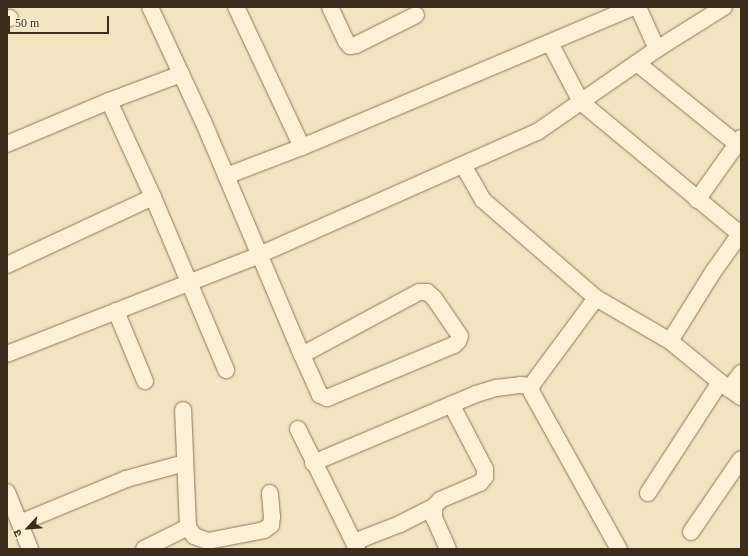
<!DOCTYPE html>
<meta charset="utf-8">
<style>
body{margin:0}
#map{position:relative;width:748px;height:556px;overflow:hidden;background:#f2e4c1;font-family:"Times New Roman","Noto Sans Devanagari",serif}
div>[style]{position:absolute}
.roads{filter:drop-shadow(0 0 1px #8e7557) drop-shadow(0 0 1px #8e7557)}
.minor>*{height:16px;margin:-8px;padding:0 8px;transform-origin:8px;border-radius:8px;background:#fcf1d6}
span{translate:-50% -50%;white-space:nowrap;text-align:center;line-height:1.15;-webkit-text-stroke:3.5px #f9eed2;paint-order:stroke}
.frame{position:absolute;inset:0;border:8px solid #3c2c1c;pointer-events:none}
.north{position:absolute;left:8px;top:508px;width:40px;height:40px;-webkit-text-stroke:3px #f9eed2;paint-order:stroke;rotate:244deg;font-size:11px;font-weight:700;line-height:16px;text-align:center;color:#3c2c1c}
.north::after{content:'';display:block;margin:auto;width:14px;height:18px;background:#3c2c1c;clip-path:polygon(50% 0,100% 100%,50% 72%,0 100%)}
.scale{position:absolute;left:8px;top:16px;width:101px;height:18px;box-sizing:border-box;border:2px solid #3c2c1c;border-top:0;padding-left:5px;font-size:12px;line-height:14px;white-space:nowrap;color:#3c2c1c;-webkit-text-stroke:3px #f9eed2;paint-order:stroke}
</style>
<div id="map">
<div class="roads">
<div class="minor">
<div style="left:150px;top:7px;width:126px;rotate:65.1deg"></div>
<div style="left:203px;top:121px;width:254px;rotate:67.1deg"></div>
<div style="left:302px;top:355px;width:44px;rotate:65.8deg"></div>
<div style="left:320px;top:395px;width:8px;rotate:23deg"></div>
<div style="left:327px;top:398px;width:138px;rotate:-22.7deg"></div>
<div style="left:454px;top:345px;width:6px;rotate:-45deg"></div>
<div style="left:458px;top:341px;width:5px;rotate:-68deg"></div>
<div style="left:460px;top:336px;width:46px;rotate:-124.4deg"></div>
<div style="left:434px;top:298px;width:9px;rotate:-139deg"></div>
<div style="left:427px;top:292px;width:8px;rotate:180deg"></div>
<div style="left:419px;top:292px;width:133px;rotate:151.7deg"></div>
<div style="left:330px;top:7px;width:38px;rotate:65deg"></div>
<div style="left:346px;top:41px;width:6px;rotate:51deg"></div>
<div style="left:350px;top:46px;width:6px;rotate:-9deg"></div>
<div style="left:356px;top:45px;width:67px;rotate:-26.6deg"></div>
<div style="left:638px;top:7px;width:46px;rotate:65.7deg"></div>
<div style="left:7px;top:19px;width:3px;rotate:-18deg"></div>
<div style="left:550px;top:43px;width:67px;rotate:62.3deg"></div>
<div style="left:581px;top:102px;width:207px;rotate:39.7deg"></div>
<div style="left:740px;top:234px;width:47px;rotate:125.4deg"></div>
<div style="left:713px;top:272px;width:81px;rotate:121.9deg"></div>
<div style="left:670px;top:341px;width:65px;rotate:39.4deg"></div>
<div style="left:720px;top:382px;width:26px;rotate:36deg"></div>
<div style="left:637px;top:63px;width:129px;rotate:39deg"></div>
<div style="left:109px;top:101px;width:106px;rotate:65.4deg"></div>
<div style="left:153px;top:197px;width:188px;rotate:67.1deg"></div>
<div style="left:7px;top:144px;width:111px;rotate:-22.9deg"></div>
<div style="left:109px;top:101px;width:77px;rotate:-20.6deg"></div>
<div style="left:302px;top:147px;width:360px;rotate:-22.9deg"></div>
<div style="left:463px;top:165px;width:40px;rotate:60.3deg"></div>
<div style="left:483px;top:200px;width:150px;rotate:40.9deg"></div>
<div style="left:596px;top:298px;width:86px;rotate:30.2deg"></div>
<div style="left:226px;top:176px;width:81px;rotate:-20.9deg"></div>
<div style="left:302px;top:147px;width:155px;rotate:-115.2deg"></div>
<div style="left:697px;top:200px;width:76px;rotate:-54.6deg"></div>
<div style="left:7px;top:265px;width:161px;rotate:-25deg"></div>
<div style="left:596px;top:298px;width:109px;rotate:126.5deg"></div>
<div style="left:531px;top:386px;width:7px;rotate:82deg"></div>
<div style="left:532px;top:393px;width:179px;rotate:60.9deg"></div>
<div style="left:116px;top:311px;width:76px;rotate:67.5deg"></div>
<div style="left:7px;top:354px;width:271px;rotate:-21.4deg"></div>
<div style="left:259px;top:255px;width:304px;rotate:-23.9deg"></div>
<div style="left:537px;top:132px;width:146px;rotate:-34.7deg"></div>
<div style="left:657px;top:49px;width:79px;rotate:-32.1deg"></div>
<div style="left:729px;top:389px;width:20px;rotate:-53deg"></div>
<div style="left:298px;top:429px;width:134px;rotate:63.8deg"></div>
<div style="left:313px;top:463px;width:177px;rotate:-22.9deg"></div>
<div style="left:476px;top:394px;width:21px;rotate:-17deg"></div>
<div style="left:496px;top:388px;width:24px;rotate:-7deg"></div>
<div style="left:520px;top:385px;width:11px;rotate:5deg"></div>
<div style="left:7px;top:492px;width:61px;rotate:68deg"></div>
<div style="left:648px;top:493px;width:132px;rotate:-57deg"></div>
<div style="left:20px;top:523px;width:115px;rotate:-22.5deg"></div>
<div style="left:126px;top:479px;width:61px;rotate:-15.2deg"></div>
<div style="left:188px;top:527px;width:11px;rotate:56deg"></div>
<div style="left:194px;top:536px;width:15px;rotate:20deg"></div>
<div style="left:208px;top:541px;width:57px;rotate:-11.1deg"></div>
<div style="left:264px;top:530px;width:9px;rotate:-36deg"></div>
<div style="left:271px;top:525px;width:8px;rotate:-83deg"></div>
<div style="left:272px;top:517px;width:24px;rotate:-95deg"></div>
<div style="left:691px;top:532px;width:88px;rotate:-55.6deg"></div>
<div style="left:354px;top:542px;width:49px;rotate:-21.4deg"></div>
<div style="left:400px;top:524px;width:38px;rotate:-27deg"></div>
<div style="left:144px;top:549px;width:49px;rotate:-26.6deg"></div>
<div style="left:188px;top:527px;width:117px;rotate:-92.4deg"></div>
<div style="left:448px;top:549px;width:34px;rotate:-114deg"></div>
<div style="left:434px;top:518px;width:11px;rotate:-90deg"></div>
<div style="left:434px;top:507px;width:9px;rotate:-49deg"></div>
<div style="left:440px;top:500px;width:43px;rotate:-23deg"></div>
<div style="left:480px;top:483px;width:8px;rotate:-50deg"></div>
<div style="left:485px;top:477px;width:8px;rotate:-90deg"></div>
<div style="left:485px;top:469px;width:73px;rotate:-117.6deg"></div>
</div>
</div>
<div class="frame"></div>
<div class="north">उ</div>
<div class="scale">50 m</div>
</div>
